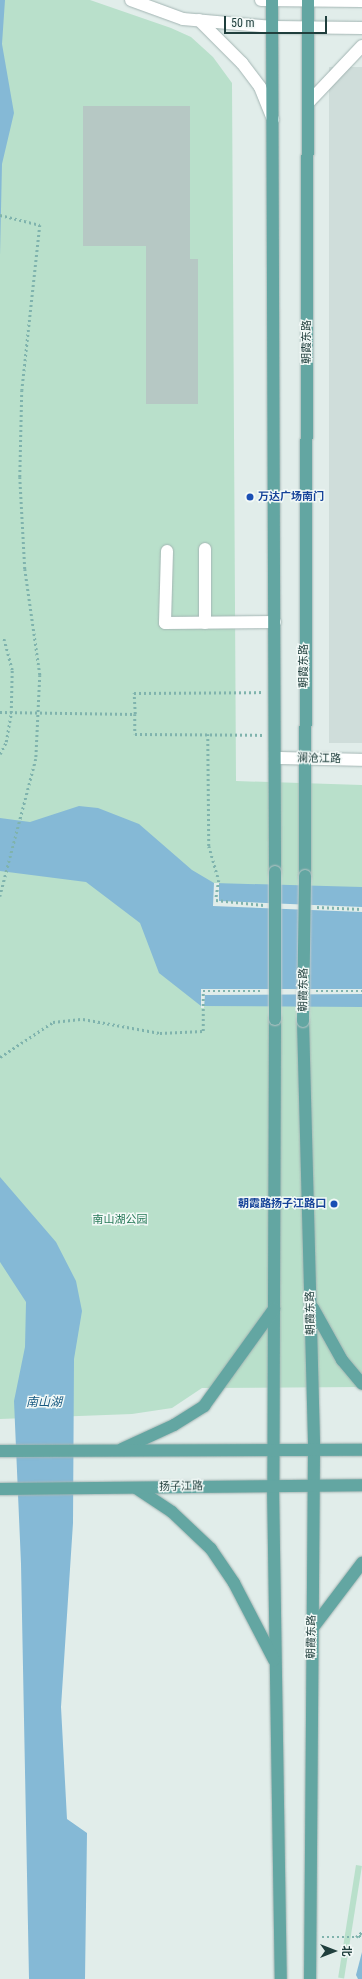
<!DOCTYPE html>
<meta charset="utf-8">
<style>
body{margin:0}
#map{position:relative;width:362px;height:1979px;overflow:hidden;background:#e1edea;font-family:"Roboto Condensed","Noto Sans SC",sans-serif}
div>[style]{position:absolute}
.built>*{inset:0;background:#cfddda;transform-origin:0 0}
.green>*{inset:0;background:#b9e0cb;transform-origin:0 0}
.water>*{inset:0;background:#85b9d6}
.pier>*{inset:0;background:#e1edea}
.building>*{inset:0;background:#b6c8c4}
.path>*{height:2.5px;margin-top:-1.25px;transform-origin:0;background:repeating-linear-gradient(90deg,#7fb3ad 0 2px,transparent 0 5px)}
.roads{filter:drop-shadow(0 0 1px #a3b5b3) drop-shadow(0 0 1px #a3b5b3)}
.minor>*{height:12px;margin:-6px;padding:0 6px;transform-origin:6px;border-radius:6px;background:#fff}
.major>*{height:12px;margin:-6px;padding:0 6px;transform-origin:6px;border-radius:6px;background:#63a6a2}
.bridges{filter:drop-shadow(0 0 1px #c1c9c9) drop-shadow(0 0 1px #c1c9c9)}
.major-bridge>*{height:12px;margin:-6px;padding:0 6px;transform-origin:6px;border-radius:6px;background:#63a6a2}
.dots>*{width:11px;height:11px;translate:-50% -50%;box-sizing:border-box;border:2px solid #f2f9f7;border-radius:50%}
span{translate:-50% -50%;white-space:nowrap;text-align:center;line-height:1.15;-webkit-text-stroke:3px #f2f9f7;paint-order:stroke}
.street-label{font-size:11px;color:#203f3d}
.transit-label{font-size:11px;color:#164399;font-weight:700}
.left{translate:0 -50%;text-align:left}
.right{translate:-100% -50%;text-align:right}
.park-label{font-size:11px;color:#277958}
.water-label{font-size:12px;color:#165880;font-style:italic}
.north{position:absolute;left:314px;top:1931px;width:40px;height:40px;-webkit-text-stroke:3px #f2f9f7;paint-order:stroke;rotate:90deg;font-size:11px;font-weight:700;line-height:16px;text-align:center;color:#203f3d}
.north::after{content:'';display:block;margin:auto;width:14px;height:18px;background:#203f3d;clip-path:polygon(50% 0,100% 100%,50% 72%,0 100%)}
.scale{position:absolute;left:224px;top:16px;width:103px;height:18px;box-sizing:border-box;border:2px solid #203f3d;border-top:0;padding-left:5px;font-size:12px;line-height:14px;white-space:nowrap;color:#203f3d;-webkit-text-stroke:3px #f2f9f7;paint-order:stroke}
</style>
<div id="map">
<div class="built">
<div style="left:362px;top:67px;width:676px;height:33px;rotate:90deg"></div>
</div>
<div class="green">
<div style="clip-path:polygon(0 0,90px 0,171px 28px,191px 37px,213px 57px,232px 83px,236px 781px,362px 785px,362px 1387px,202px 1388px,172px 1408px,132px 1414px,0 1419px)"></div>
<div style="left:356px;top:1865px;width:6px;height:114px;rotate:9deg"></div>
</div>
<div class="water">
<div style="clip-path:polygon(0 0,5px 0,2px 44px,14px 113px,2px 164px,0 256px)"></div>
<div style="clip-path:polygon(79px 806px,98px 808px,139px 824px,192px 870px,214px 883px,362px 887px,362px 1007px,201px 1006px,159px 973px,140px 923px,86px 882px,0 871px,0 818px,30px 822px)"></div>
<div style="clip-path:polygon(0 1177px,56px 1242px,76px 1281px,82px 1311px,74px 1359px,73px 1523px,61px 1707px,67px 1819px,87px 1833px,85px 1979px,29px 1979px,21px 1564px,14px 1401px,25px 1347px,26px 1302px,0 1262px)"></div>
<div style="clip-path:polygon(362px 1952px,362px 1979px,358px 1979px,356px 1975px)"></div>
</div>
<div class="pier">
<div style="clip-path:polygon(214px 883px,219px 883px,219px 901px,362px 907px,362px 912px,213px 906px)"></div>
<div style="clip-path:polygon(201px 989px,362px 989px,362px 994px,205px 995px,204px 1008px,201px 1008px)"></div>
</div>
<div class="building">
<div style="clip-path:polygon(83px 106px,190px 106px,190px 259px,198px 259px,198px 404px,146px 404px,146px 246px,83px 246px)"></div>
</div>
<div class="path">
<div style="left:0;top:215px;width:41px;rotate:14deg"></div>
<div style="left:40px;top:225px;width:166px;rotate:96.2deg"></div>
<div style="left:22px;top:390px;width:87px;rotate:91.3deg"></div>
<div style="left:20px;top:477px;width:92px;rotate:86.9deg"></div>
<div style="left:25px;top:569px;width:107px;rotate:81.9deg"></div>
<div style="left:40px;top:675px;width:84px;rotate:92.7deg"></div>
<div style="left:36px;top:759px;width:142px;rotate:104.7deg"></div>
<div style="left:0;top:712px;width:135px;rotate:0.8deg"></div>
<div style="left:135px;top:714px;width:21px;rotate:-93deg"></div>
<div style="left:134px;top:693px;width:128px;rotate:-0.4deg"></div>
<div style="left:135px;top:714px;width:20px;rotate:90deg"></div>
<div style="left:135px;top:734px;width:128px;rotate:0.4deg"></div>
<div style="left:208px;top:734px;width:112px;rotate:89.5deg"></div>
<div style="left:209px;top:846px;width:35px;rotate:74deg"></div>
<div style="left:219px;top:880px;width:20px;rotate:99deg"></div>
<div style="left:216px;top:900px;width:48px;rotate:5.9deg"></div>
<div style="left:0;top:754px;width:13px;rotate:-63deg"></div>
<div style="left:6px;top:742px;width:29px;rotate:-80deg"></div>
<div style="left:11px;top:713px;width:43px;rotate:-88.7deg"></div>
<div style="left:12px;top:670px;width:34px;rotate:-105deg"></div>
<div style="left:317px;top:907px;width:45px;rotate:2.5deg"></div>
<div style="left:316px;top:991px;width:46px"></div>
<div style="left:0;top:1057px;width:64px;rotate:-33.4deg"></div>
<div style="left:53px;top:1022px;width:30px;rotate:-6deg"></div>
<div style="left:83px;top:1019px;width:78px;rotate:10.3deg"></div>
<div style="left:160px;top:1033px;width:43px;rotate:-2.7deg"></div>
<div style="left:203px;top:1031px;width:40px;rotate:-90deg"></div>
<div style="left:203px;top:991px;width:60px"></div>
<div style="left:359px;top:1935px;width:4px;rotate:45deg"></div>
<div style="left:322px;top:1937px;width:34px"></div>
<div style="left:356px;top:1937px;width:8px;rotate:-40deg"></div>
</div>
<div class="roads">
<div class="minor">
<div style="left:131px;top:0;width:55px;rotate:20.1deg"></div>
<div style="left:183px;top:19px;width:90px;rotate:5.1deg"></div>
<div style="left:273px;top:27px;width:89px;rotate:0.6deg"></div>
<div style="left:261px;top:0;width:101px;rotate:0.6deg"></div>
<div style="left:199px;top:20px;width:61px;rotate:45deg"></div>
<div style="left:242px;top:63px;width:30px;rotate:53deg"></div>
<div style="left:260px;top:87px;width:35px;rotate:68deg"></div>
<div style="left:309px;top:102px;width:77px;rotate:-46.6deg"></div>
<div style="left:205px;top:549px;width:74px;rotate:90deg"></div>
<div style="left:167px;top:551px;width:72px;rotate:91.6deg"></div>
<div style="left:165px;top:623px;width:110px;rotate:-0.5deg"></div>
<div style="left:275px;top:758px;width:87px;rotate:1.3deg"></div>
</div>
<div class="major">
<div style="left:272px;top:0;width:872px;rotate:89.8deg"></div>
<div style="left:305px;top:876px;width:876px;rotate:-89.8deg"></div>
<div style="left:275px;top:1019px;width:466px;rotate:90.2deg"></div>
<div style="left:273px;top:1485px;width:494px;rotate:89.1deg"></div>
<div style="left:303px;top:1021px;width:430px;rotate:88.5deg"></div>
<div style="left:314px;top:1451px;width:528px;rotate:90.43deg"></div>
<div style="left:313px;top:1308px;width:60px;rotate:60.9deg"></div>
<div style="left:342px;top:1360px;width:31px;rotate:50deg"></div>
<div style="left:122px;top:1449px;width:57px;rotate:-24.8deg"></div>
<div style="left:174px;top:1425px;width:36px;rotate:-32deg"></div>
<div style="left:204px;top:1406px;width:120px;rotate:-54.2deg"></div>
<div style="left:0;top:1451px;width:362px;rotate:-0.2deg"></div>
<div style="left:136px;top:1488px;width:43px;rotate:33.7deg"></div>
<div style="left:172px;top:1512px;width:54px;rotate:43.5deg"></div>
<div style="left:211px;top:1549px;width:41px;rotate:55.9deg"></div>
<div style="left:234px;top:1583px;width:87px;rotate:62.5deg"></div>
<div style="left:0;top:1489px;width:362px;rotate:-0.6deg"></div>
<div style="left:312px;top:1629px;width:83px;rotate:-52.9deg"></div>
</div>
</div>
<div class="bridges">
<div class="major-bridge">
<div style="left:275px;top:872px;width:147px;rotate:90deg"></div>
<div style="left:303px;top:1021px;width:145px;rotate:-89.2deg"></div>
</div>
</div>
<div class="dots">
<div style="left:250px;top:497px;background:#1a4fb4"></div>
<div style="left:334px;top:1204px;background:#1a4fb4"></div>
</div>
<div class="street-label">
<span style="left:307px;top:342px;rotate:-90deg">朝霞东路</span>
<span style="left:304px;top:666px;rotate:-90deg">朝霞东路</span>
<span style="left:319px;top:759px;rotate:1deg">澜沧江路</span>
<span style="left:304px;top:990px;rotate:-89deg">朝霞东路</span>
<span style="left:311px;top:1313px;rotate:-91deg">朝霞东路</span>
<span style="left:181px;top:1487px;rotate:-1deg">扬子江路</span>
<span style="left:312px;top:1637px;rotate:-89deg">朝霞东路</span>
</div>
<div class="transit-label">
<span class="left" style="left:258px;top:497px">万达广场南门</span>
<span class="right" style="left:326px;top:1204px">朝霞路扬子江路口</span>
</div>
<div class="park-label">
<span style="left:120px;top:1220px">南山湖公园</span>
</div>
<div class="water-label">
<span style="left:44px;top:1403px">南山湖</span>
</div>
<div class="north">北</div>
<div class="scale">50 m</div>
</div>
